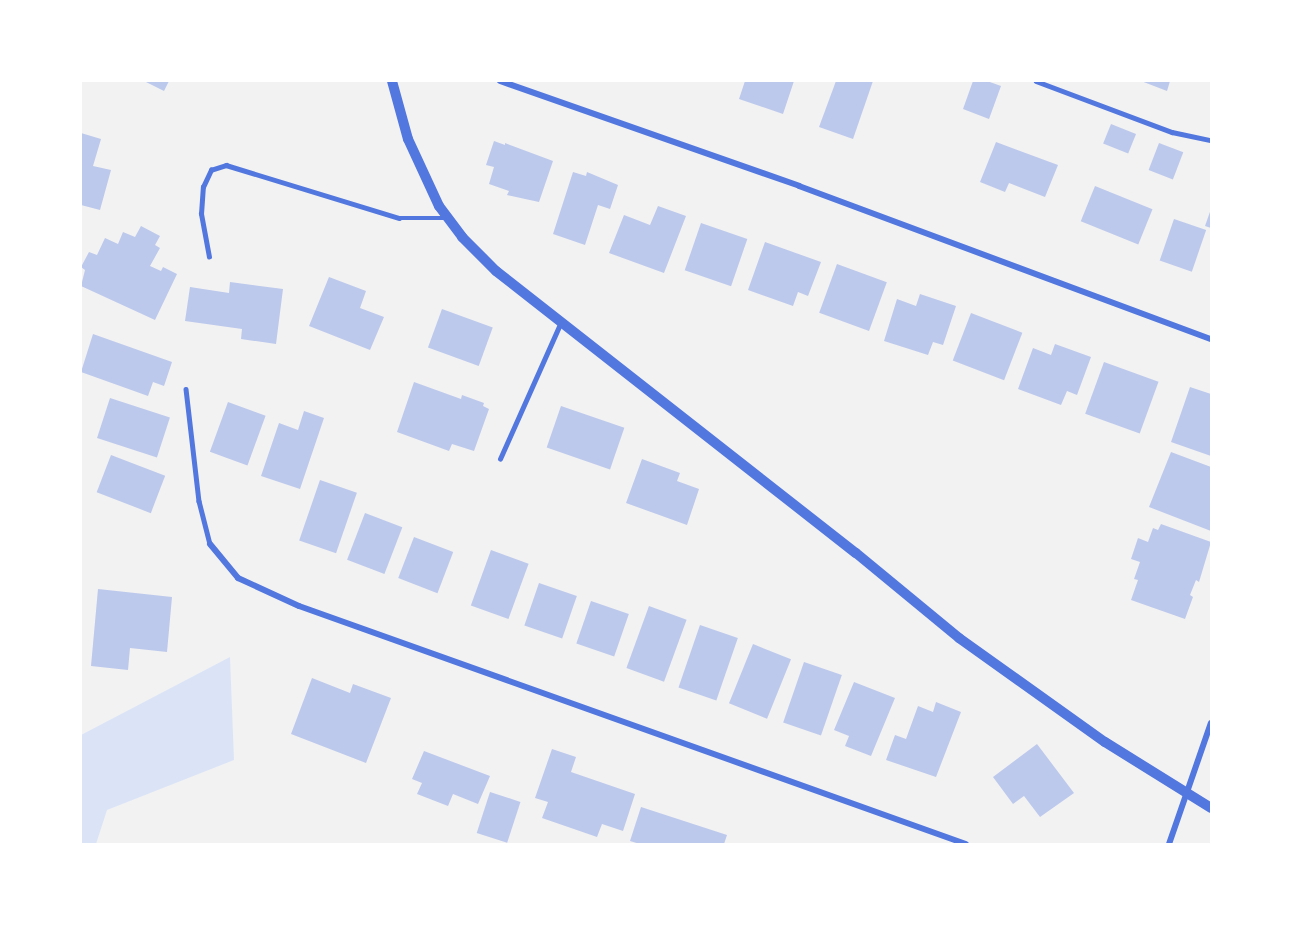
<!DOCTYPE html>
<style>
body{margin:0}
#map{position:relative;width:1292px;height:925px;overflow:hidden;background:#f2f2f2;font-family:"Fira Sans",sans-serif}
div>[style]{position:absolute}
.green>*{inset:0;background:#dbe4f7}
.building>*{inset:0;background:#bdc9ec;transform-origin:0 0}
.service>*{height:4.5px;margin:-2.25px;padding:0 2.25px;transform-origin:2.25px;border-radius:2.25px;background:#5277de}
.minor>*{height:6px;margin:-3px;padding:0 3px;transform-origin:3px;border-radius:3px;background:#5277de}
.tertiary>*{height:10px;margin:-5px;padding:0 5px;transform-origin:5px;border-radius:5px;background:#5277de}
span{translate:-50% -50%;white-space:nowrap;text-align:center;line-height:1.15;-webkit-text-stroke:4.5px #fff;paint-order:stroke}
.frame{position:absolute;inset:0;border:82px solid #fff;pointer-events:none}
</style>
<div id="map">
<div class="green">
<div style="clip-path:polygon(230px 657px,234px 760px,107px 810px,96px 844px,81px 844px,81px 735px)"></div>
</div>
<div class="building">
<div style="clip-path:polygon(144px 81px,169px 81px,164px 91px)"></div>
<div style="clip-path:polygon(745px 81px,794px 81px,783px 114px,739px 99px)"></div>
<div style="clip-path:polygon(836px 81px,873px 81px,853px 139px,819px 127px)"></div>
<div style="clip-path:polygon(973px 81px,987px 81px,1001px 86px,989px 119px,963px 109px)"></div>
<div style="clip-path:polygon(1141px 81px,1170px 81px,1167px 91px)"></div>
<div style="left:1111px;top:124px;width:27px;height:21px;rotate:22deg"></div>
<div style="clip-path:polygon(81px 133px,101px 139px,93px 166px,111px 170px,100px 210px,81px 205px)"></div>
<div style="clip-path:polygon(494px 141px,505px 145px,505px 143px,553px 161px,539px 202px,507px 195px,509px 191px,489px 184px,494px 167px,486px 165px)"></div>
<div style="clip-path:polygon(996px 142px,1058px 165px,1045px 197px,1009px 183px,1005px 192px,980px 182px)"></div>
<div style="left:1159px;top:143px;width:26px;height:29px;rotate:21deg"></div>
<div style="clip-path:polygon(573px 172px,586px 176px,587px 172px,618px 185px,610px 209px,598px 205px,585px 245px,553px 234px)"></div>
<div style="left:1095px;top:186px;width:62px;height:38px;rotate:22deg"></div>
<div style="clip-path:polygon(658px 206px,686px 216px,664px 273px,609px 253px,624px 215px,650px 225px)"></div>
<div style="clip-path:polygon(1211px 209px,1211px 228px,1205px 226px)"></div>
<div style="left:1174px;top:219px;width:34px;height:44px;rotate:19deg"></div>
<div style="left:701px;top:223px;width:49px;height:50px;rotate:19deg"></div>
<div style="clip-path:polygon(141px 226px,160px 236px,155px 245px,160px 248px,150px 266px,161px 271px,163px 267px,177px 274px,155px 320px,81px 286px,85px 270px,81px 267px,89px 252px,97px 255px,105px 238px,118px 244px,123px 232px,135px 237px)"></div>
<div style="clip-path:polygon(765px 242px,821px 262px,808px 296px,798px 292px,793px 306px,748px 290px)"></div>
<div style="left:837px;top:264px;width:53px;height:52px;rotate:20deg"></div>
<div style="clip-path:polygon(329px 277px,366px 291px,360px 308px,384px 317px,370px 350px,309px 326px)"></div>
<div style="clip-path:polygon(230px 282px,283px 289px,276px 344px,241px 339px,242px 329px,185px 321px,190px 287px,229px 293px)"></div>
<div style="clip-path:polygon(920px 294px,956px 306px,943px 345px,933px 342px,928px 355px,884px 341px,897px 299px,916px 306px)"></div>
<div style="left:442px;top:309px;width:54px;height:41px;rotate:20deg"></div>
<div style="left:971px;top:313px;width:55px;height:51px;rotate:21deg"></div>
<div style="clip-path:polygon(93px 334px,172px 362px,164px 386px,153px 382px,148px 396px,81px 372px)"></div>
<div style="clip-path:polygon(1055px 344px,1091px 357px,1077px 395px,1067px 391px,1061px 405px,1018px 389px,1033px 348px,1051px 355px)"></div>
<div style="left:1104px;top:362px;width:58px;height:55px;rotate:20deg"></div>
<div style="clip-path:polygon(414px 382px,461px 399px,462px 395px,484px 403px,483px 406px,489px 409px,474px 451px,452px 444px,449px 451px,397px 432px)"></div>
<div style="clip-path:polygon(1190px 387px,1211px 394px,1211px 456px,1171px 442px)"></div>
<div style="left:110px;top:398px;width:63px;height:42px;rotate:18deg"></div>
<div style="left:228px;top:402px;width:40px;height:53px;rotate:20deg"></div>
<div style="left:561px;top:406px;width:67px;height:44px;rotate:19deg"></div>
<div style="clip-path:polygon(304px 411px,324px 418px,300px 489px,261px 476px,279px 423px,298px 430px)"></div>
<div style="clip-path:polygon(1171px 452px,1211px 467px,1211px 531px,1149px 507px)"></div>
<div style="left:111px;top:455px;width:58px;height:40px;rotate:21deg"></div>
<div style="clip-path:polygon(642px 459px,680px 473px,677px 481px,699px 489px,687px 525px,626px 503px)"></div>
<div style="left:320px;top:480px;width:39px;height:64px;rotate:19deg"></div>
<div style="left:365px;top:513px;width:40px;height:50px;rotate:21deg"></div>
<div style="clip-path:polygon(1161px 524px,1211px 542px,1199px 582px,1196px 580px,1190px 595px,1193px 597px,1185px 619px,1131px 600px,1138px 580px,1134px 579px,1140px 562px,1131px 559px,1138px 538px,1148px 542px,1153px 528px,1158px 530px)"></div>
<div style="left:414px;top:537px;width:42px;height:44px;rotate:21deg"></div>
<div style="left:491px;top:550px;width:40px;height:59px;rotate:20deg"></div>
<div style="left:539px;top:583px;width:40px;height:45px;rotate:19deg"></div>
<div style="clip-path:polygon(98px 589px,172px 597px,167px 652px,130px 648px,128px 670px,91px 666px)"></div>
<div style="left:591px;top:601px;width:40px;height:45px;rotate:19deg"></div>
<div style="left:649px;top:606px;width:40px;height:66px;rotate:20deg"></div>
<div style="left:700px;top:625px;width:40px;height:66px;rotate:19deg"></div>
<div style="left:753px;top:644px;width:41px;height:64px;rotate:22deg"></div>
<div style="left:804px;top:662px;width:40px;height:64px;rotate:19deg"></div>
<div style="clip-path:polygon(312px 678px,350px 693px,353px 684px,391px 698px,366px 763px,291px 734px)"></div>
<div style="clip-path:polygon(854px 682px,895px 698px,871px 756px,845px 746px,849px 736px,834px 730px)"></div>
<div style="clip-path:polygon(936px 702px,961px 712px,936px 777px,886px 760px,895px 735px,906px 739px,918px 706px,933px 712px)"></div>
<div style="clip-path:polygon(1037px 744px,1074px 793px,1040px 817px,1024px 796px,1013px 804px,993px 777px)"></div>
<div style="clip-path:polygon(552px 749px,576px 757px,571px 772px,635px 794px,623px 831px,602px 824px,597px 837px,542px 818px,548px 802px,535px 798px)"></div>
<div style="clip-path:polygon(424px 751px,490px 776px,478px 804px,453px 794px,448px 806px,417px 794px,422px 783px,412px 779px)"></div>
<div style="left:490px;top:792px;width:32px;height:43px;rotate:18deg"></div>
<div style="clip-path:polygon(641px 807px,727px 835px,724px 844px,640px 844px,630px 841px)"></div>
</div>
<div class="service">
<div style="left:1036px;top:81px;width:145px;rotate:20.6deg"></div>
<div style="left:1172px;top:132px;width:40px;rotate:12deg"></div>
<div style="left:209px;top:257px;width:44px;rotate:-100.5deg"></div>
<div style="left:201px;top:214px;width:27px;rotate:-86deg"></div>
<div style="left:203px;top:187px;width:19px;rotate:-65deg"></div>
<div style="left:211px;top:170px;width:16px;rotate:-18deg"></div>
<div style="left:226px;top:165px;width:181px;rotate:17deg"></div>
<div style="left:399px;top:218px;width:48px"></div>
<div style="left:186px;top:389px;width:113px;rotate:83.4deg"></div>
<div style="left:199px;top:501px;width:44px;rotate:75.7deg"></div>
<div style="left:500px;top:459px;width:150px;rotate:-66deg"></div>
</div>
<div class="minor">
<div style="left:500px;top:81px;width:317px;rotate:19.3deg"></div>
<div style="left:799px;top:186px;width:439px;rotate:20.4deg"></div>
<div style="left:210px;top:544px;width:44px;rotate:50.5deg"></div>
<div style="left:238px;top:578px;width:67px;rotate:24.7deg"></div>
<div style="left:299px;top:606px;width:708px;rotate:19.64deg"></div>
<div style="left:1169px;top:844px;width:128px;rotate:-70.9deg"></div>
</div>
<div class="tertiary">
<div style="left:392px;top:81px;width:60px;rotate:74.6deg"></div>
<div style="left:408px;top:139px;width:74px;rotate:65.2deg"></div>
<div style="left:439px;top:206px;width:39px;rotate:53deg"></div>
<div style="left:462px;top:237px;width:48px;rotate:45deg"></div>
<div style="left:496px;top:271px;width:457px;rotate:38.1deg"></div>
<div style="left:856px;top:553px;width:134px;rotate:39.5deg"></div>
<div style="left:959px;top:638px;width:179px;rotate:35.5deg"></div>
<div style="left:1105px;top:742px;width:125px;rotate:31.9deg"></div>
</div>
<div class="frame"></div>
</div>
